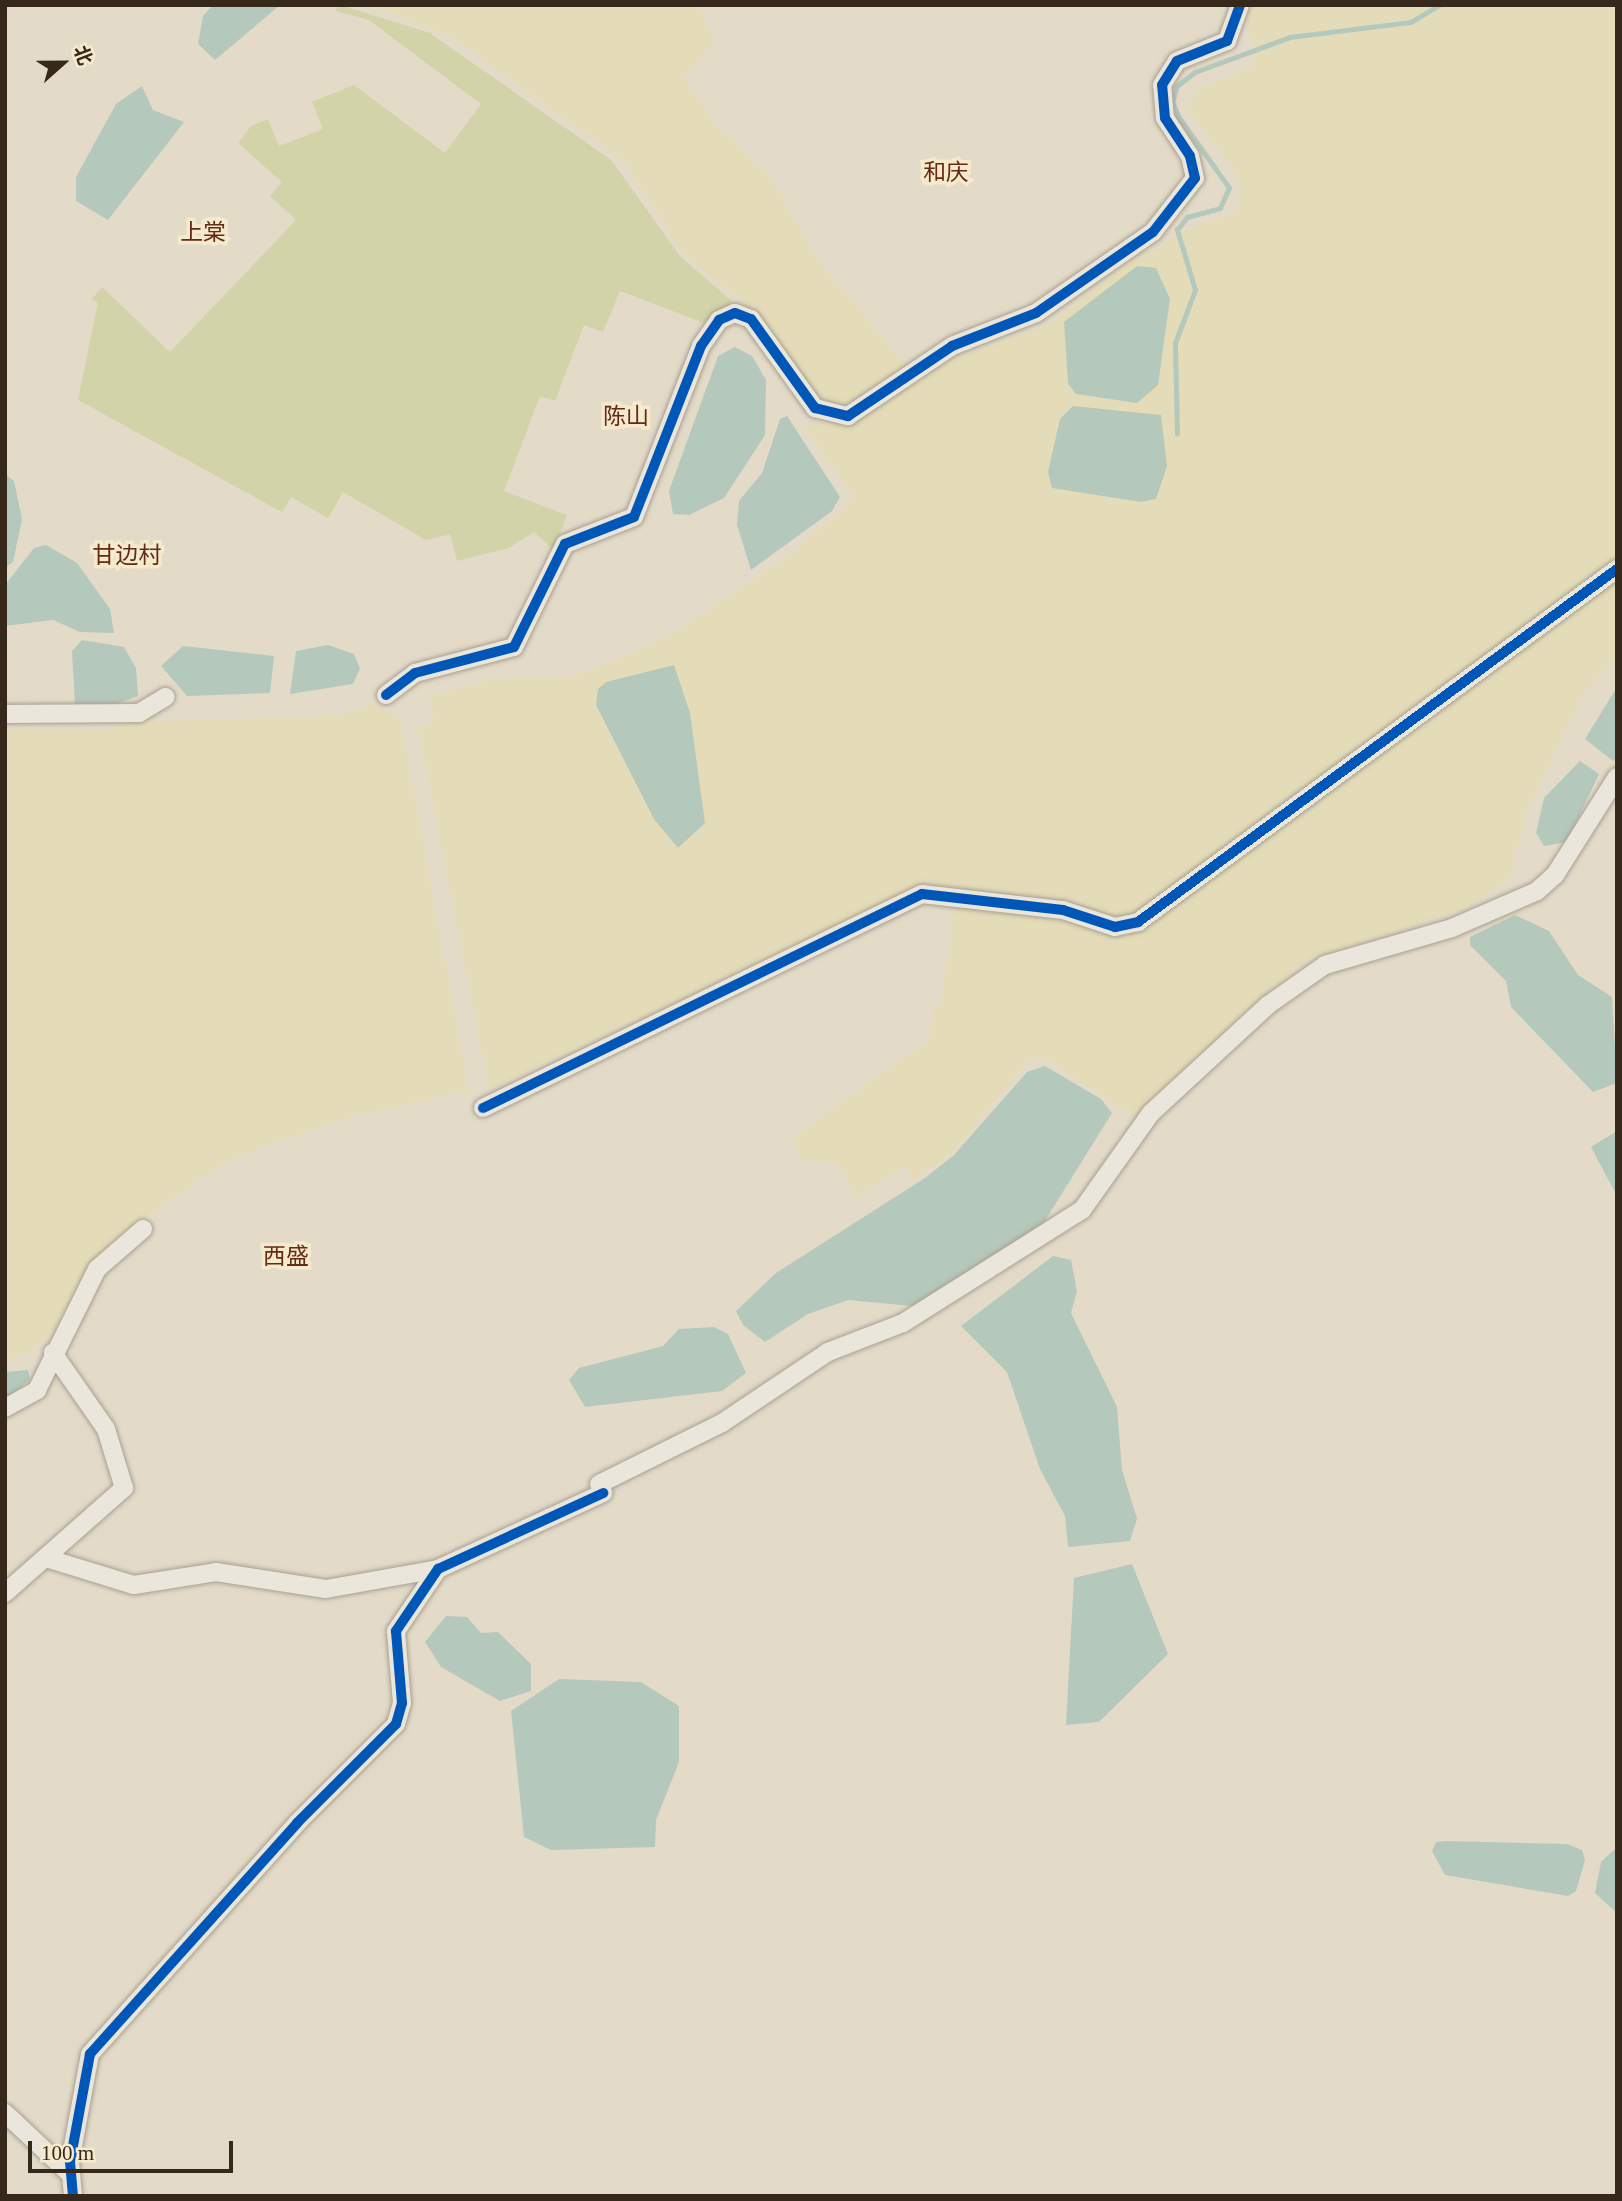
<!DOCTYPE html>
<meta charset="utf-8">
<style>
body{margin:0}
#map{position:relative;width:1622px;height:2201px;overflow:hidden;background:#e3dbc8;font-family:"Times New Roman","Noto Sans SC",serif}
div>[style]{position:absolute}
.farmland>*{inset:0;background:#e4dcb8}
.green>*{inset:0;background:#d3d3a9}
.water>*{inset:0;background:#b5c8bc}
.stream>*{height:4.5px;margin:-2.25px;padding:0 2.25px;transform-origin:2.25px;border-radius:2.25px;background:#b5c8bc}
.roads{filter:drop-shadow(0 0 2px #a8a092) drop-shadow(0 0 2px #a8a092)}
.minor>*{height:18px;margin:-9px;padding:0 9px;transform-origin:9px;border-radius:9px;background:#ebe6db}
.cycleway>*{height:10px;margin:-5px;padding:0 5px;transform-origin:5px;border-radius:5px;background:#0057b8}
span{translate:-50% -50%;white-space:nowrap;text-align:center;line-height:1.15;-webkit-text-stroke:7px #f6eacc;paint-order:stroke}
.quarter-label{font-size:23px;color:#642919}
.frame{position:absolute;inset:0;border:7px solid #36281b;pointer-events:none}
.north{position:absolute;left:28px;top:28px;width:70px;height:70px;-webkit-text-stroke:5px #f6eacc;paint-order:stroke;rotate:69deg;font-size:19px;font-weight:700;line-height:28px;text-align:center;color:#36281b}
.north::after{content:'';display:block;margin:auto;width:24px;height:32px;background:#36281b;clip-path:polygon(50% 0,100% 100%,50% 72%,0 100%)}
.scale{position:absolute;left:28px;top:2141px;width:205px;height:32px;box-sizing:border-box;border:4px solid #36281b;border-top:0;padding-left:9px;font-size:21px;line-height:24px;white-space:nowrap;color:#36281b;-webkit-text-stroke:5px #f6eacc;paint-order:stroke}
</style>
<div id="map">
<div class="farmland">
<div style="clip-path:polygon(376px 5px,697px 5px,715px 41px,682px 76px,720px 130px,773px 181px,819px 262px,908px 368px,849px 407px,820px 405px,749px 306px,683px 254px,626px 163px,455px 39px)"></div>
<div style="clip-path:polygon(1246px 5px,1617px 5px,1617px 657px,1582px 695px,1527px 811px,1510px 877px,1467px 908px,1305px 961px,1134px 1117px,1042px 1056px,1030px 1058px,952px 1154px,914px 1180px,904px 1166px,856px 1198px,841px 1165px,801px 1159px,792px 1138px,930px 1039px,932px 1008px,941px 1004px,957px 888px,930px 886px,879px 906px,489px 1090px,418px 728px,434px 722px,430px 696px,491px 680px,580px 674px,666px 638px,794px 552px,855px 498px,805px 428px,815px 422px,848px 425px,921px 371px,1050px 324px,1128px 264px,1195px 225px,1239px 211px,1241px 188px,1232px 166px,1188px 110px,1196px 89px,1254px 67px)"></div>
<div style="clip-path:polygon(373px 703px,401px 721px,469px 1090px,356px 1115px,227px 1160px,110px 1241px,52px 1331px,29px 1352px,5px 1362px,5px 728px,106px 732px,130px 722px,337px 716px)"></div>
</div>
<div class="green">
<div style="clip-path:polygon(340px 5px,430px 33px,611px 160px,680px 256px,733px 302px,704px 323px,620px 291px,603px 332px,584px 325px,555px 401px,540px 396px,504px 491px,567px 515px,554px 550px,534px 532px,509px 548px,457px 561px,450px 534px,426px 540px,343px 492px,328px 518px,291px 497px,282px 512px,78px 400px,98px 302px,91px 300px,102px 287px,170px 352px,296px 220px,270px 196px,282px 182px,238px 143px,251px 126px,268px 119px,279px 146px,323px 129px,312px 102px,354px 85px,445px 153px,481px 104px,369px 20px,335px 11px)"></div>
</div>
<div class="water">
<div style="clip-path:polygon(213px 5px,278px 5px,279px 6px,215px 60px,198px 44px,203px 16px)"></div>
<div style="clip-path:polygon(142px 86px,153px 110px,184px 122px,108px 220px,76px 201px,76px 177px,116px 104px)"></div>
<div style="clip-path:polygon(1137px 266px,1156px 268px,1170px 299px,1158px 385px,1137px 403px,1076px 394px,1068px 384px,1064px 322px)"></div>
<div style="clip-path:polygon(735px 347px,752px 356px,766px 380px,765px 435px,724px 498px,689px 515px,673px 514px,669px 491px,718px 356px)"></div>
<div style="clip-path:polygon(1073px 406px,1161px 415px,1167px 466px,1156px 499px,1141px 502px,1052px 488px,1048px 472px,1060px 419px)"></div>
<div style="clip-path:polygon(787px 416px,840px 497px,832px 511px,751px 570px,737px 525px,739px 501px,762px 473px,780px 419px)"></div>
<div style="clip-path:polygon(5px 474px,14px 481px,22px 519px,13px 562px,5px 568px)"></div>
<div style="clip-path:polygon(46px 545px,77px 563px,110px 609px,114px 633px,80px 632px,53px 620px,5px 626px,5px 585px,34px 548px)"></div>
<div style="clip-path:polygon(82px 640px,124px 647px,136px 668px,138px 696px,102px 709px,75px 705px,72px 651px)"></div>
<div style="clip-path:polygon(328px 645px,354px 654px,360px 669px,353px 684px,290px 694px,296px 651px)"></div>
<div style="clip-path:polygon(183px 646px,274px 656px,270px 693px,187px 696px,161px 666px)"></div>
<div style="clip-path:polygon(674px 665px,690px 713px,705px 823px,678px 848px,654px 819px,596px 705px,598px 689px,606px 682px)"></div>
<div style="clip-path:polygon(1617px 687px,1617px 757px,1613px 761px,1585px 739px)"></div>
<div style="clip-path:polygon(1580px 761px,1599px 774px,1567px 842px,1544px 846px,1536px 833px,1544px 798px)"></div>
<div style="clip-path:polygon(1515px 915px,1549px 931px,1578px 975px,1612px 997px,1617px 1083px,1593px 1092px,1511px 1007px,1506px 981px,1470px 945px,1470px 937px)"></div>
<div style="clip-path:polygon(1045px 1066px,1101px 1099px,1112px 1113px,1043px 1224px,912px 1306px,848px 1300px,808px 1314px,765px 1342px,743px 1325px,736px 1311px,776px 1273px,925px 1178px,954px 1155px,1027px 1072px)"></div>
<div style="clip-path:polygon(1617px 1131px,1617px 1196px,1591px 1147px)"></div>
<div style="clip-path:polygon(1053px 1256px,1071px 1260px,1077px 1291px,1071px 1313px,1117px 1407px,1122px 1470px,1137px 1519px,1130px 1541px,1068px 1547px,1065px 1516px,1040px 1469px,1007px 1372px,961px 1326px)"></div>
<div style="clip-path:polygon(714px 1327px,728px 1334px,746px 1373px,722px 1391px,585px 1407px,569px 1380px,579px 1368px,663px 1346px,679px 1329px)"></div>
<div style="clip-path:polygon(28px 1370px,30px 1379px,5px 1401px,5px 1372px)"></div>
<div style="clip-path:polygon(1132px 1564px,1168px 1654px,1099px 1722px,1066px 1725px,1074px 1578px)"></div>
<div style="clip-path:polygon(446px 1616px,467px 1617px,481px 1633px,498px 1632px,531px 1664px,531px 1691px,500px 1701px,441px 1667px,425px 1642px)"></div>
<div style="clip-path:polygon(559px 1679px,641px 1682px,679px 1706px,679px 1762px,656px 1820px,655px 1847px,551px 1850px,524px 1837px,511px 1711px)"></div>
<div style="clip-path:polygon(1447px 1841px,1567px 1844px,1582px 1850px,1585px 1860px,1576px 1891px,1568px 1896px,1445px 1875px,1432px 1851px,1436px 1842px)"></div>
<div style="clip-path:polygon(1617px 1847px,1617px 1913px,1595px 1893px,1601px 1862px)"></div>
</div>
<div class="stream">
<div style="left:1177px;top:434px;width:91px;rotate:-91.3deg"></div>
<div style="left:1175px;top:343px;width:57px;rotate:-69.3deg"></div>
<div style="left:1195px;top:290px;width:63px;rotate:-106.7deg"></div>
<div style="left:1177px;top:230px;width:16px;rotate:-52deg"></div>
<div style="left:1187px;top:217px;width:34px;rotate:-15deg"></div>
<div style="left:1220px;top:208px;width:22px;rotate:-66deg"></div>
<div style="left:1229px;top:188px;width:86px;rotate:-125.5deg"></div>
<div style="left:1179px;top:118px;width:17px;rotate:-114deg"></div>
<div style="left:1172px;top:102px;width:17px;rotate:-73deg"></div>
<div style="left:1177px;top:86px;width:23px;rotate:-38deg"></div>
<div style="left:1195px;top:72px;width:101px;rotate:-20.2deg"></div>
<div style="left:1290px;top:37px;width:122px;rotate:-7.1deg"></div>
<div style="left:1411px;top:22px;width:33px;rotate:-31deg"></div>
</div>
<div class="roads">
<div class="minor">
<div style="left:386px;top:695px;width:36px;rotate:-37deg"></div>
<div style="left:415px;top:673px;width:102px;rotate:-14.7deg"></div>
<div style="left:514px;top:647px;width:115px;rotate:-63.7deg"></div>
<div style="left:565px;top:544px;width:74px;rotate:-21.4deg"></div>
<div style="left:634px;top:517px;width:184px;rotate:-68.6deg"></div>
<div style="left:701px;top:346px;width:32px;rotate:-55deg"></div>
<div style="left:719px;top:320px;width:17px;rotate:-24deg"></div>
<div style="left:735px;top:313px;width:17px;rotate:21deg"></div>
<div style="left:751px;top:319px;width:110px;rotate:54.3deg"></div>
<div style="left:815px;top:408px;width:34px;rotate:14deg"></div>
<div style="left:848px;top:416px;width:125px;rotate:-33.9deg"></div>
<div style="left:952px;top:346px;width:90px;rotate:-21.4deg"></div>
<div style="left:1036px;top:313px;width:142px;rotate:-34.7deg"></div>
<div style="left:1153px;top:232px;width:68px;rotate:-52.1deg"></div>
<div style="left:1195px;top:178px;width:23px;rotate:-103deg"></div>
<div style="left:1190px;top:156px;width:45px;rotate:-123.3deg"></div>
<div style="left:1165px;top:118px;width:33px;rotate:-95deg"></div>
<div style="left:1162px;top:85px;width:28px;rotate:-58deg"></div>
<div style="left:1177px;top:61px;width:54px;rotate:-21.8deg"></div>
<div style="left:1227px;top:41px;width:38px;rotate:-70deg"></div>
<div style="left:5px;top:714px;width:134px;rotate:-0.4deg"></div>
<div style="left:139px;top:713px;width:31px;rotate:-31deg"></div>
<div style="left:483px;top:1108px;width:488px;rotate:-26deg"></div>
<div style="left:922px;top:894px;width:142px;rotate:6.5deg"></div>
<div style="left:1063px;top:910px;width:55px;rotate:18.1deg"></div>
<div style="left:1115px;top:927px;width:24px;rotate:-12deg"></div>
<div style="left:1138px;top:922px;width:595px;rotate:-36.39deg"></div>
<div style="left:5px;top:1408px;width:37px;rotate:-29deg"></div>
<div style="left:37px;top:1390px;width:135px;rotate:-63.6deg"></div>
<div style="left:97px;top:1269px;width:61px;rotate:-41deg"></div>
<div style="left:599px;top:1484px;width:137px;rotate:-26.4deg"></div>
<div style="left:722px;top:1423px;width:128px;rotate:-33.8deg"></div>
<div style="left:828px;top:1352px;width:80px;rotate:-21.1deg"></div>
<div style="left:903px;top:1323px;width:212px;rotate:-32.3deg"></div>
<div style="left:1082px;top:1210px;width:119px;rotate:-54.6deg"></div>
<div style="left:1151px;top:1113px;width:159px;rotate:-42.7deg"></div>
<div style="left:1268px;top:1005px;width:70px;rotate:-35.1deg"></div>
<div style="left:1325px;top:965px;width:132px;rotate:-16.2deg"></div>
<div style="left:1452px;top:928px;width:93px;rotate:-23.5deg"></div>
<div style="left:1537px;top:891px;width:24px;rotate:-42deg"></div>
<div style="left:1555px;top:875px;width:116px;rotate:-57.7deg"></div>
<div style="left:46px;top:1558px;width:92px;rotate:17.1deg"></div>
<div style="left:134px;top:1585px;width:83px;rotate:-9deg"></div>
<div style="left:216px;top:1572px;width:111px;rotate:8.8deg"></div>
<div style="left:326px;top:1589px;width:114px;rotate:-10.1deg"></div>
<div style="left:5px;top:1593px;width:159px;rotate:-41.4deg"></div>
<div style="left:124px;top:1488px;width:62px;rotate:-107deg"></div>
<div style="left:106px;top:1429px;width:93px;rotate:-124.9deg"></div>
<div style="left:5px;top:2113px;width:91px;rotate:43.2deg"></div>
<div style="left:73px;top:2196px;width:34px;rotate:-95deg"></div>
<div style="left:70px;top:2162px;width:110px;rotate:-79.5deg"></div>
<div style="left:90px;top:2054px;width:310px;rotate:-48.1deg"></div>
<div style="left:297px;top:1823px;width:140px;rotate:-45deg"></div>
<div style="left:396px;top:1724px;width:22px;rotate:-74deg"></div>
<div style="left:402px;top:1703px;width:72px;rotate:-94.8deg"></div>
<div style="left:396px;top:1631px;width:75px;rotate:-55.9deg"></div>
<div style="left:438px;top:1569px;width:182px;rotate:-24.7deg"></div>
</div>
</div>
<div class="cycleway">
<div style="left:386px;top:695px;width:36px;rotate:-37deg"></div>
<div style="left:415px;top:673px;width:102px;rotate:-14.7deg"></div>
<div style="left:514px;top:647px;width:115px;rotate:-63.7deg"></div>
<div style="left:565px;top:544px;width:74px;rotate:-21.4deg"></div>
<div style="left:634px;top:517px;width:184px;rotate:-68.6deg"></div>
<div style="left:701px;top:346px;width:32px;rotate:-55deg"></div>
<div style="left:719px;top:320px;width:17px;rotate:-24deg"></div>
<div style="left:735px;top:313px;width:17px;rotate:21deg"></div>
<div style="left:751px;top:319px;width:110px;rotate:54.3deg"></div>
<div style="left:815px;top:408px;width:34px;rotate:14deg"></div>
<div style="left:848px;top:416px;width:125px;rotate:-33.9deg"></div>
<div style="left:952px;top:346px;width:90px;rotate:-21.4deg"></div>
<div style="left:1036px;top:313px;width:142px;rotate:-34.7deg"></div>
<div style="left:1153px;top:232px;width:68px;rotate:-52.1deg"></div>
<div style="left:1195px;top:178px;width:23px;rotate:-103deg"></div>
<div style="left:1190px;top:156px;width:45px;rotate:-123.3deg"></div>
<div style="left:1165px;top:118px;width:33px;rotate:-95deg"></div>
<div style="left:1162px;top:85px;width:28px;rotate:-58deg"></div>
<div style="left:1177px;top:61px;width:54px;rotate:-21.8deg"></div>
<div style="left:1227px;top:41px;width:38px;rotate:-70deg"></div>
<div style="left:483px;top:1108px;width:488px;rotate:-26deg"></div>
<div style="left:922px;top:894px;width:142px;rotate:6.5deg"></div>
<div style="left:1063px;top:910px;width:55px;rotate:18.1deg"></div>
<div style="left:1115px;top:927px;width:24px;rotate:-12deg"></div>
<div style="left:1138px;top:922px;width:595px;rotate:-36.39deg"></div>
<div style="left:73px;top:2196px;width:34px;rotate:-95deg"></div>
<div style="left:70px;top:2162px;width:110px;rotate:-79.5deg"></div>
<div style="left:90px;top:2054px;width:310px;rotate:-48.1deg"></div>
<div style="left:297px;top:1823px;width:140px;rotate:-45deg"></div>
<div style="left:396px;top:1724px;width:22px;rotate:-74deg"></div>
<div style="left:402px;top:1703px;width:72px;rotate:-94.8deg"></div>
<div style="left:396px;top:1631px;width:75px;rotate:-55.9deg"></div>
<div style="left:438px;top:1569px;width:182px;rotate:-24.7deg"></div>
</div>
<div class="quarter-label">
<span style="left:946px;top:173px">和庆</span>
<span style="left:203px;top:233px">上棠</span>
<span style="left:626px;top:417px">陈山</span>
<span style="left:127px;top:556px">甘边村</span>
<span style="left:286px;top:1257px">西盛</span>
</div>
<div class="frame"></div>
<div class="north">北</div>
<div class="scale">100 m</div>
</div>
